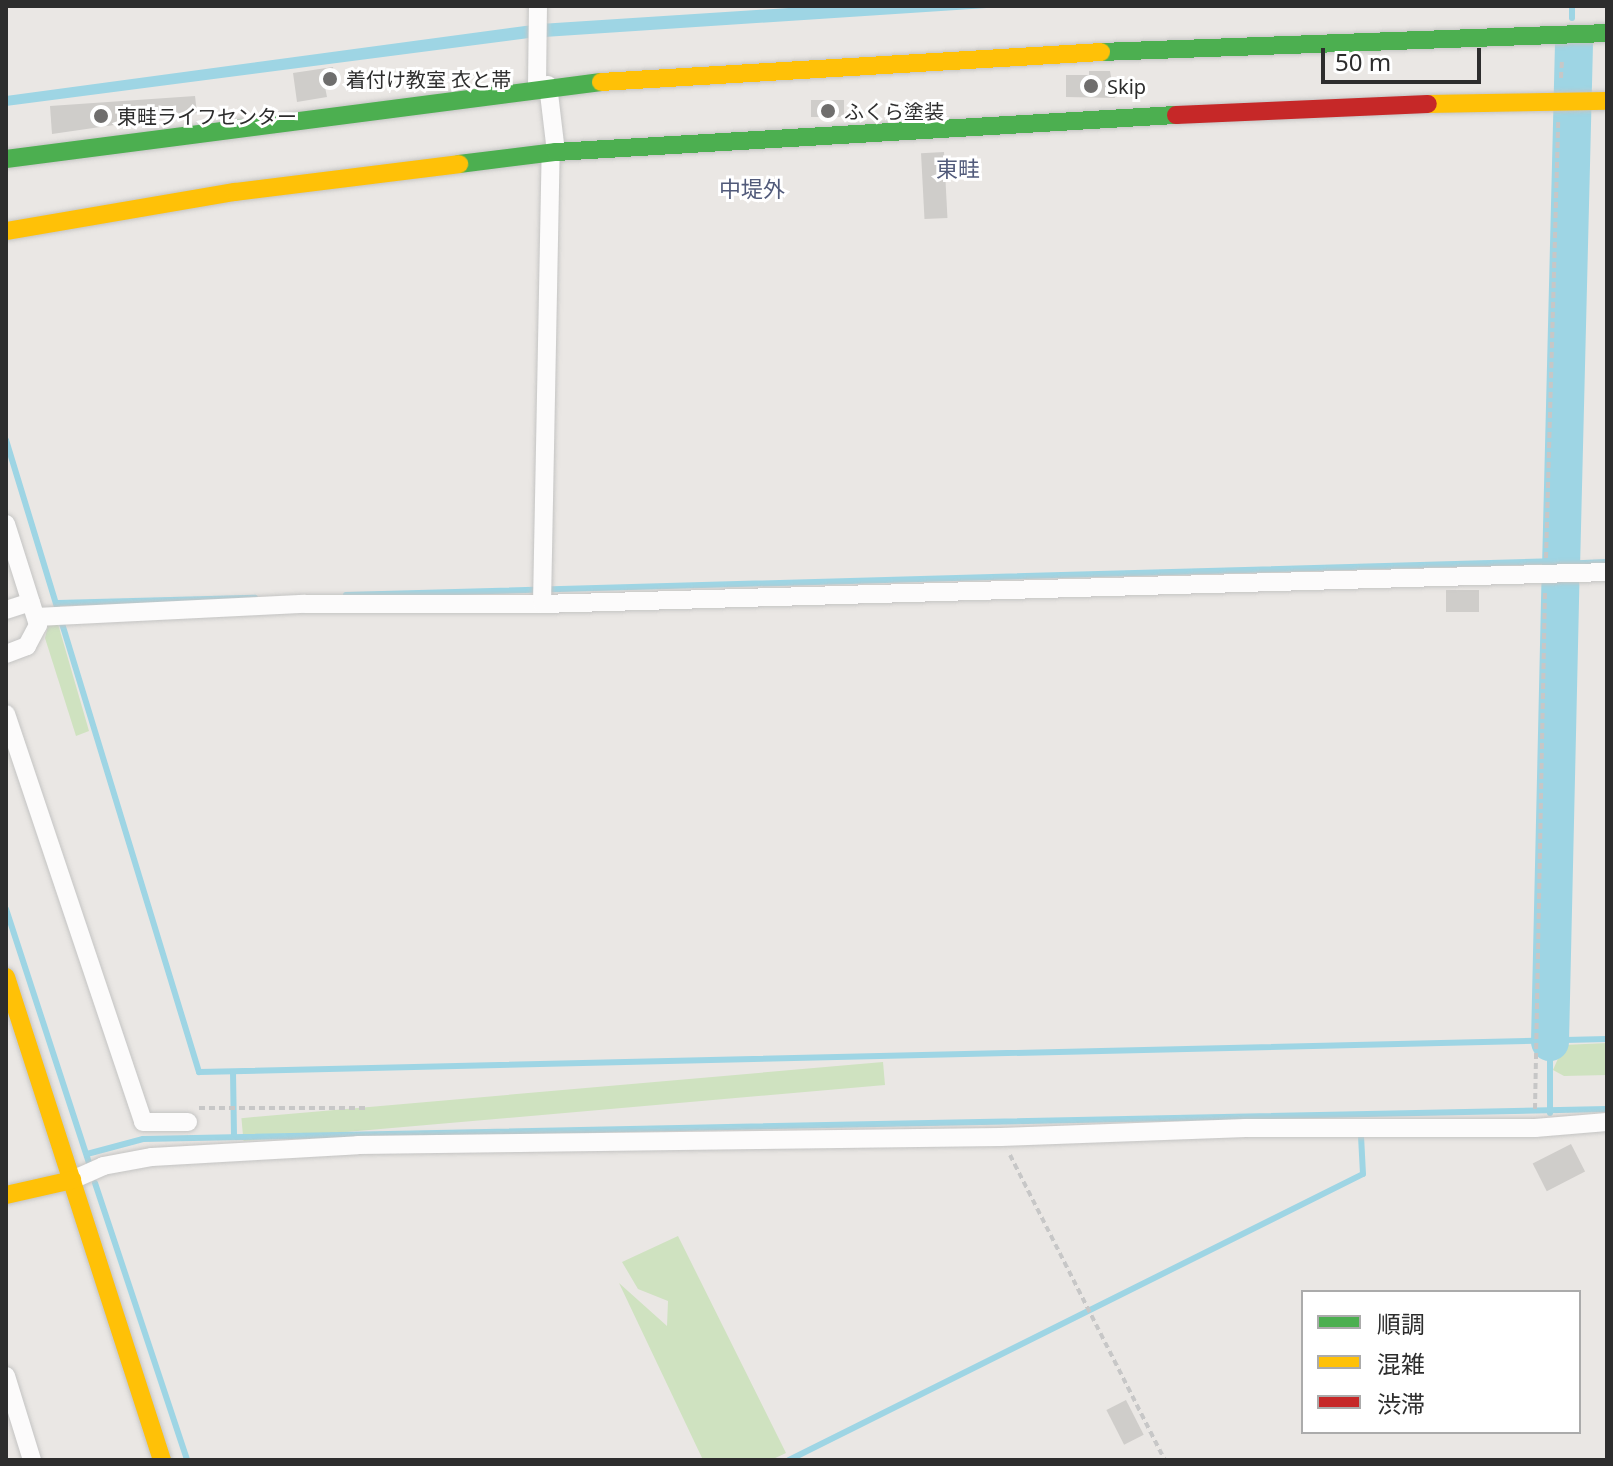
<!DOCTYPE html>
<meta charset="utf-8">
<style>
body{margin:0}
#map{position:relative;width:1613px;height:1466px;overflow:hidden;background:#eae7e4;font-family:"Noto Sans","Noto Sans JP",sans-serif}
div>[style]{position:absolute}
.green>*{inset:0;background:#cfe2c0;transform-origin:0 0}
.water>*{inset:0;background:#9ed5e4}
.stream>*{height:6px;margin:-3px;padding:0 3px;transform-origin:3px;border-radius:3px;background:#9ed5e4}
.river>*{height:38px;margin:-19px;padding:0 19px;transform-origin:19px;border-radius:19px;background:#9ed5e4}
.building>*{inset:0;background:#cfcdca;transform-origin:0 0}
.path>*{height:4px;margin-top:-2px;transform-origin:0;background:repeating-linear-gradient(90deg,#c7c7c7 0 6px,transparent 0 10px)}
.roads{filter:drop-shadow(0 0 2px #c4c4c3) drop-shadow(0 0 2px #c4c4c3)}
.street>*{height:18px;margin:-9px;padding:0 9px;transform-origin:9px;border-radius:9px;background:#fcfbfb}
.fast>*{height:18px;margin:-9px;padding:0 9px;transform-origin:9px;border-radius:9px;background:#4caf50}
.slow>*{height:18px;margin:-9px;padding:0 9px;transform-origin:9px;border-radius:9px;background:#ffc107}
.jam>*{height:18px;margin:-9px;padding:0 9px;transform-origin:9px;border-radius:9px;background:#c62828}
.dots>*{width:22px;height:22px;translate:-50% -50%;box-sizing:border-box;border:4px solid #fff;border-radius:50%}
span{translate:-50% -50%;white-space:nowrap;text-align:center;line-height:1.15;-webkit-text-stroke:6px #fff;paint-order:stroke}
.poi-label{font-size:20px;color:#2d2d2d}
.left{translate:0 -50%;text-align:left}
.neighbourhood-label{font-size:22px;color:#515a7a}
.frame{position:absolute;inset:0;border:8px solid #2d2d2d;pointer-events:none}
.legend{position:absolute;left:1301px;top:1290px;width:280px;height:144px;box-sizing:border-box;background:#fff;border:2px solid #ababab;margin:0;padding:10px 14px;list-style:none;font-size:24px;color:#2d2d2d}
.legend li{display:flex;align-items:center;gap:16px;height:40px}
.legend b{width:40px;border:2px solid #ababab}
.scale{position:absolute;left:1321px;top:48px;width:160px;height:36px;box-sizing:border-box;border:4px solid #2d2d2d;border-top:0;padding-left:10px;font-size:24px;line-height:28px;white-space:nowrap;color:#2d2d2d;-webkit-text-stroke:6px #fff;paint-order:stroke}
</style>
<div id="map">
<div class="green">
<div style="clip-path:polygon(58px 624px,89px 731px,76px 736px,45px 638px,48px 626px)"></div>
<div style="clip-path:polygon(1607px 1043px,1607px 1075px,1564px 1076px,1553px 1070px,1564px 1045px)"></div>
<div style="left:883px;top:1062px;width:23px;height:644px;rotate:85deg"></div>
<div style="clip-path:polygon(678px 1236px,786px 1453px,771px 1460px,703px 1460px,619px 1283px,667px 1326px,668px 1301px,638px 1289px,622px 1262px)"></div>
</div>
<div class="water">
<div style="clip-path:polygon(819px 6px,1017px 6px,529px 38px,6px 106px,6px 96px,540px 24px)"></div>
</div>
<div class="stream">
<div style="left:1572px;top:6px;width:12px;rotate:90deg"></div>
<div style="left:6px;top:440px;width:661px;rotate:73.02deg"></div>
<div style="left:199px;top:1072px;width:1408px;rotate:-1.34deg"></div>
<div style="left:1560px;top:564px;width:47px;rotate:-2.4deg"></div>
<div style="left:346px;top:595px;width:1214px;rotate:-1.6deg"></div>
<div style="left:58px;top:603px;width:197px;rotate:-1.5deg"></div>
<div style="left:6px;top:909px;width:267px;rotate:71.9deg"></div>
<div style="left:1550px;top:1042px;width:71px;rotate:90deg"></div>
<div style="left:233px;top:1072px;width:65px;rotate:89.1deg"></div>
<div style="left:87px;top:1154px;width:58px;rotate:-15deg"></div>
<div style="left:143px;top:1139px;width:1464px;rotate:-1.17deg"></div>
<div style="left:95px;top:1183px;width:292px;rotate:71.6deg"></div>
<div style="left:789px;top:1460px;width:641px;rotate:-26.49deg"></div>
<div style="left:1363px;top:1174px;width:37px;rotate:-93deg"></div>
</div>
<div class="river">
<div style="left:1561px;top:568px;width:523px;rotate:-88.58deg"></div>
<div style="left:1550px;top:1042px;width:457px;rotate:-88.7deg"></div>
</div>
<div class="building">
<div style="clip-path:polygon(333px 67px,336px 85px,325px 87px,327px 97px,297px 102px,293px 73px)"></div>
<div style="clip-path:polygon(1089px 71px,1110px 71px,1115px 98px,1066px 97px,1066px 75px,1089px 75px)"></div>
<div style="clip-path:polygon(195px 96px,197px 113px,52px 134px,50px 106px)"></div>
<div style="left:844px;top:100px;width:17px;height:33px;rotate:90deg"></div>
<div style="left:944px;top:152px;width:66px;height:23px;rotate:87deg"></div>
<div style="left:1479px;top:590px;width:22px;height:33px;rotate:90deg"></div>
<div style="left:1571px;top:1144px;width:31px;height:43px;rotate:63deg"></div>
<div style="left:1126px;top:1400px;width:39px;height:22px;rotate:63deg"></div>
</div>
<div class="path">
<div style="left:1561px;top:78px;width:19px;rotate:-87deg"></div>
<div style="left:1546px;top:558px;width:436px;rotate:-88.4deg"></div>
<div style="left:199px;top:1108px;width:170px"></div>
<div style="left:1535px;top:1109px;width:519px;rotate:-88.9deg"></div>
<div style="left:1010px;top:1155px;width:342px;rotate:63.1deg"></div>
</div>
<div class="roads">
<div class="street">
<div style="left:548px;top:85px;width:67px;rotate:83.2deg"></div>
<div style="left:537px;top:86px;width:80px;rotate:-89.3deg"></div>
<div style="left:6px;top:524px;width:106px;rotate:72.4deg"></div>
<div style="left:38px;top:625px;width:24px;rotate:118deg"></div>
<div style="left:27px;top:646px;width:22px;rotate:159deg"></div>
<div style="left:542px;top:604px;width:451px;rotate:-88.9deg"></div>
<div style="left:6px;top:610px;width:26px;rotate:-18deg"></div>
<div style="left:36px;top:617px;width:269px;rotate:-2.8deg"></div>
<div style="left:305px;top:604px;width:237px"></div>
<div style="left:542px;top:604px;width:1065px;rotate:-1.72deg"></div>
<div style="left:6px;top:714px;width:430px;rotate:71.4deg"></div>
<div style="left:143px;top:1122px;width:45px"></div>
<div style="left:72px;top:1180px;width:34px;rotate:-24deg"></div>
<div style="left:103px;top:1166px;width:50px;rotate:-10.4deg"></div>
<div style="left:152px;top:1157px;width:206px;rotate:-3.3deg"></div>
<div style="left:358px;top:1145px;width:643px;rotate:-0.71deg"></div>
<div style="left:1001px;top:1137px;width:245px;rotate:-2.1deg"></div>
<div style="left:1246px;top:1128px;width:289px"></div>
<div style="left:1535px;top:1128px;width:72px;rotate:-4.8deg"></div>
<div style="left:6px;top:1376px;width:88px;rotate:72.8deg"></div>
</div>
<div class="fast">
<div style="left:1101px;top:52px;width:506px;rotate:-2.15deg"></div>
<div style="left:6px;top:159px;width:600px;rotate:-7.37deg"></div>
<div style="left:459px;top:164px;width:98px;rotate:-7.1deg"></div>
<div style="left:556px;top:152px;width:621px;rotate:-3.42deg"></div>
</div>
<div class="slow">
<div style="left:601px;top:82px;width:501px;rotate:-3.43deg"></div>
<div style="left:1428px;top:104px;width:179px;rotate:-1deg"></div>
<div style="left:6px;top:231px;width:232px;rotate:-9.7deg"></div>
<div style="left:235px;top:192px;width:226px;rotate:-7.1deg"></div>
<div style="left:6px;top:977px;width:508px;rotate:72.1deg"></div>
<div style="left:6px;top:1195px;width:68px;rotate:-12.8deg"></div>
</div>
<div class="jam">
<div style="left:1176px;top:115px;width:252px;rotate:-2.5deg"></div>
</div>
</div>
<div class="dots">
<div style="left:330px;top:79px;background:#6f6e6d"></div>
<div style="left:1091px;top:86px;background:#6f6e6d"></div>
<div style="left:828px;top:111px;background:#6f6e6d"></div>
<div style="left:101px;top:116px;background:#6f6e6d"></div>
</div>
<div class="poi-label">
<span class="left" style="left:346px;top:79px">着付け教室 衣と帯</span>
<span class="left" style="left:1107px;top:86px">Skip</span>
<span class="left" style="left:844px;top:111px">ふくら塗装</span>
<span class="left" style="left:117px;top:116px">東畦ライフセンター</span>
</div>
<div class="neighbourhood-label">
<span style="left:958px;top:169px">東畦</span>
<span style="left:752px;top:189px">中堤外</span>
</div>
<div class="frame"></div>
<ul class="legend">
<li><b style="height:10px;background:#4caf50"></b>順調</li>
<li><b style="height:10px;background:#ffc107"></b>混雑</li>
<li><b style="height:10px;background:#c62828"></b>渋滞</li>
</ul>
<div class="scale">50 m</div>
</div>
